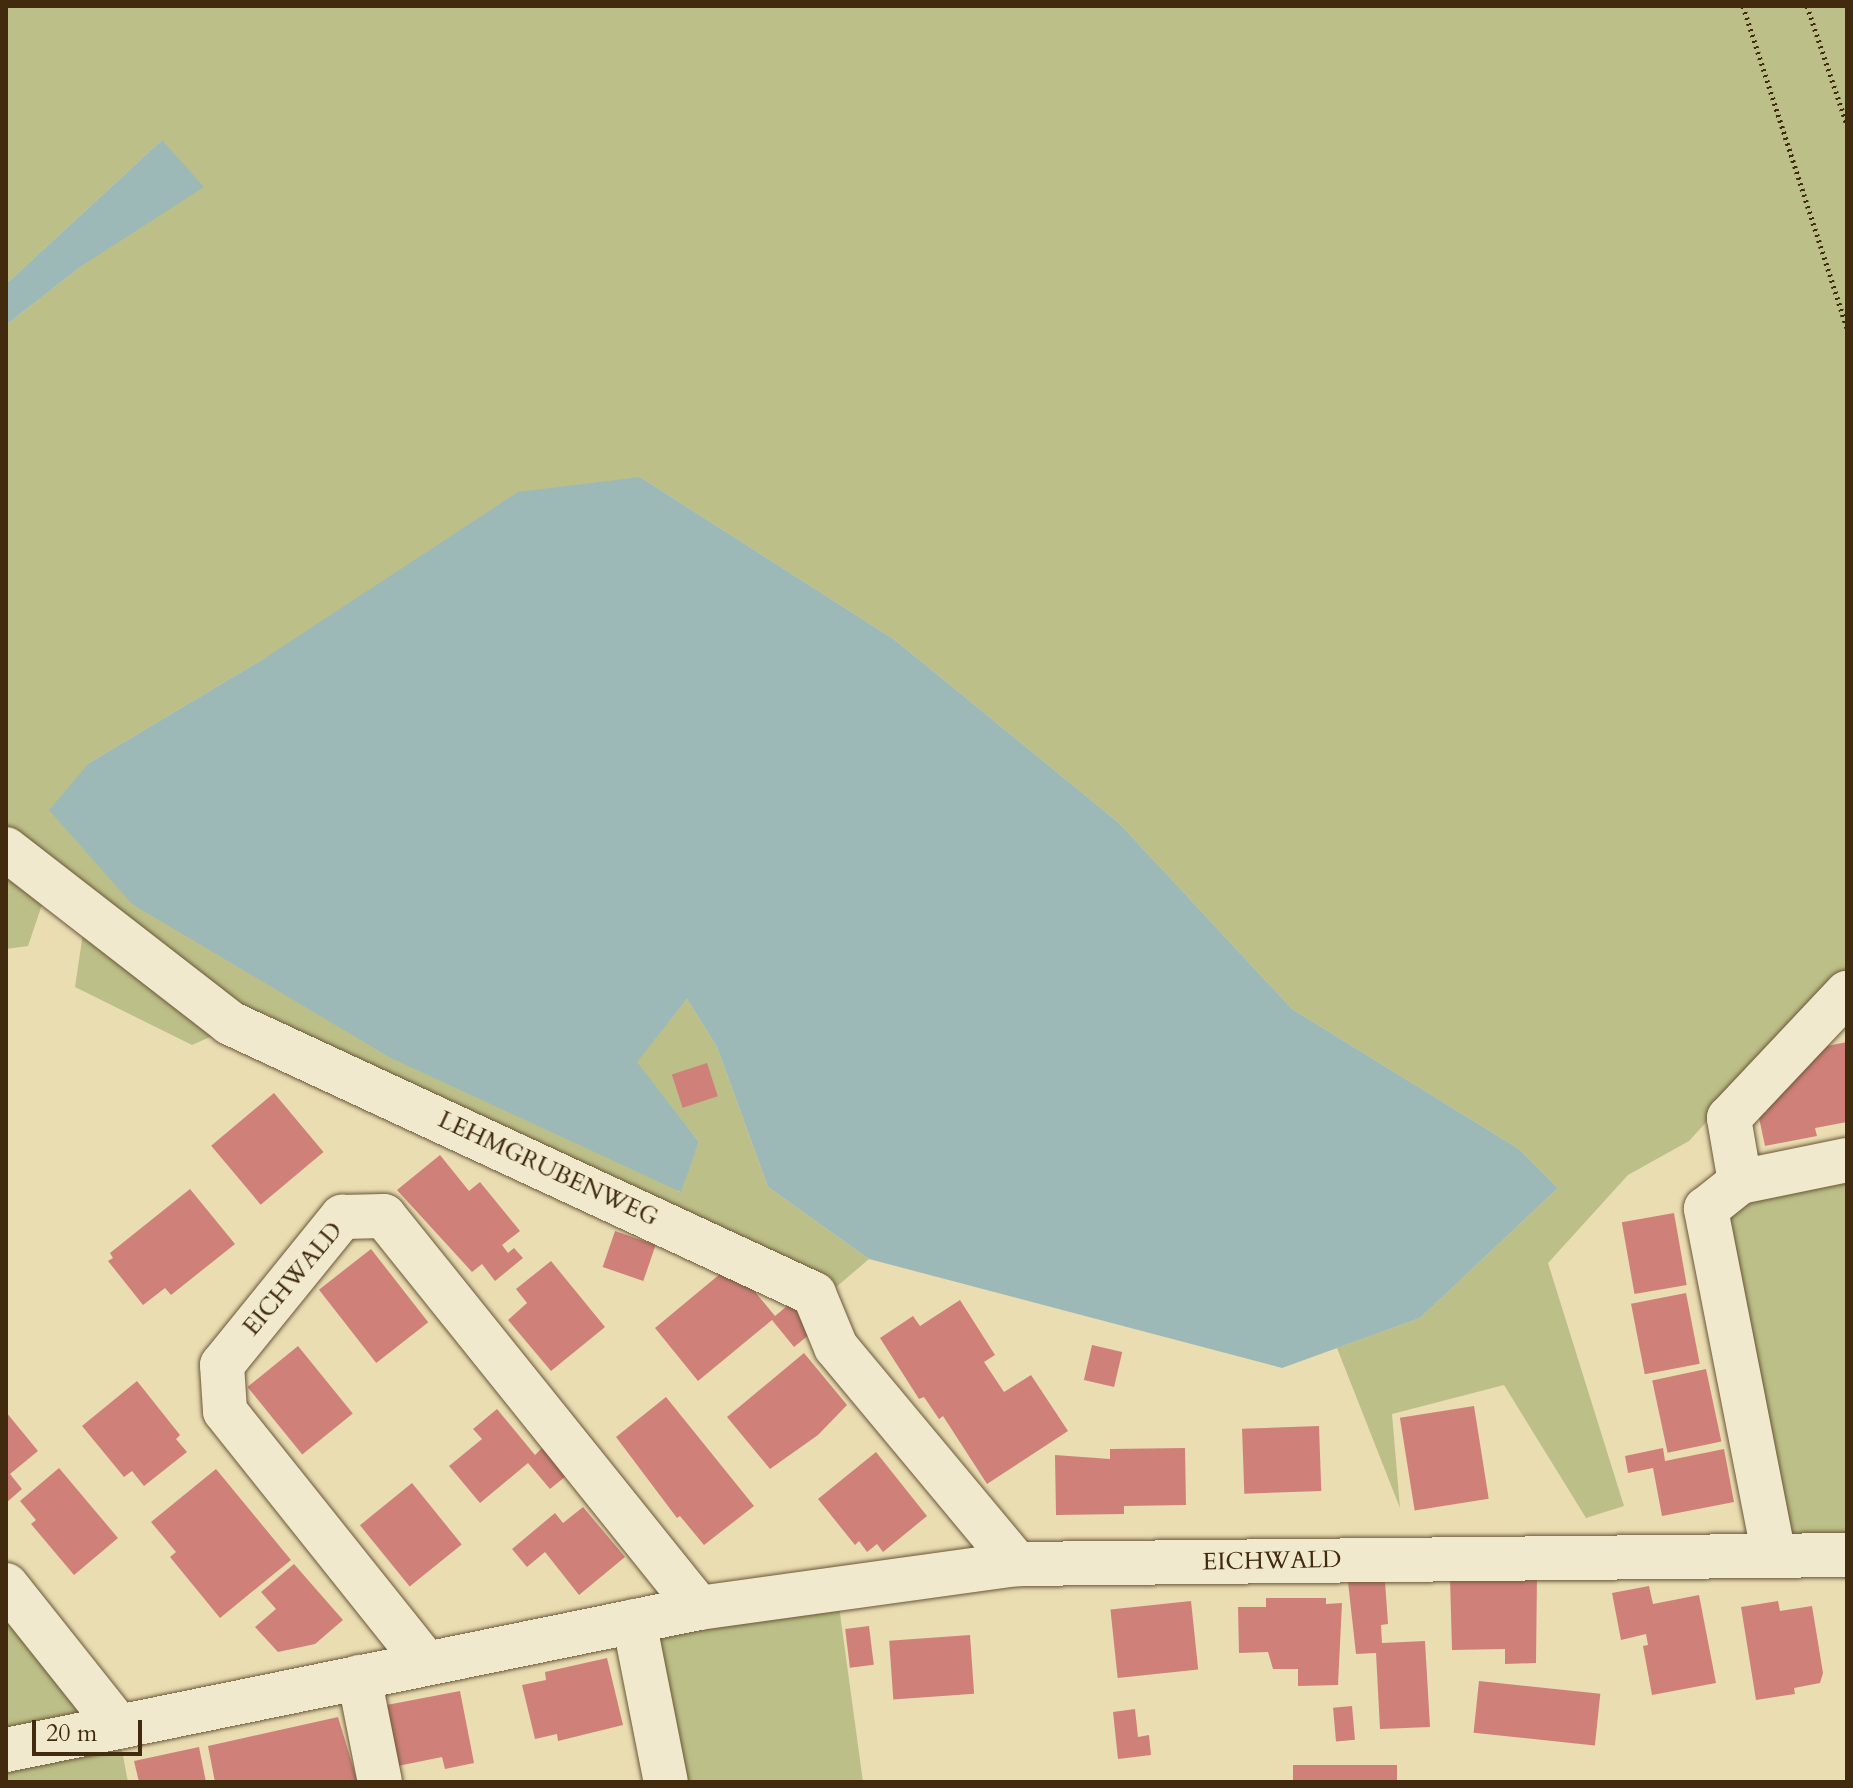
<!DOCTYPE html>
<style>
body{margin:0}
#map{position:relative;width:1853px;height:1788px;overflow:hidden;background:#eaddb2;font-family:Cardo,serif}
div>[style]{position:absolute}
.green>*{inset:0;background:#bcbf88}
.water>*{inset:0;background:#9db9b7}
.building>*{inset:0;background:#cf8179;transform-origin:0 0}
.path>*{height:5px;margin-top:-2.5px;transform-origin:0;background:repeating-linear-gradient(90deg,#412a0e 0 2px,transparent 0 6px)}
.roads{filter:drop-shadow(0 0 2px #6b5737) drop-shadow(0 0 2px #6b5737)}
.minor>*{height:44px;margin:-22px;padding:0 22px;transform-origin:22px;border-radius:22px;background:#f1e9cd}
span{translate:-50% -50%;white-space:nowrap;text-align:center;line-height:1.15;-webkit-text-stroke:7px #f1e9cd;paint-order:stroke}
.street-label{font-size:24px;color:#412a0e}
.frame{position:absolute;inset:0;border:8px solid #412a0e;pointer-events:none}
.scale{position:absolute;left:32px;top:1720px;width:110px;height:36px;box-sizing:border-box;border:4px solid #412a0e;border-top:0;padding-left:10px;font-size:24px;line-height:28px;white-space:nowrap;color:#412a0e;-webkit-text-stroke:6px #f1e9cd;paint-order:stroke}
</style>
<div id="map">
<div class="green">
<div style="clip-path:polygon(6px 6px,1847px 6px,1847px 968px,1689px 1141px,1628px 1175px,1548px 1263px,1624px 1506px,1586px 1518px,1504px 1385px,1392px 1414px,1400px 1508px,1337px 1348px,1420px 1318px,1558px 1188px,1519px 1149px,1292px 1009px,1119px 823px,895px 640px,640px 477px,265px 658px,89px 763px,680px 1192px,699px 1142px,636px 1062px,687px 999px,717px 1047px,768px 1187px,869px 1259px,835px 1288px,421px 1095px,264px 1013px,192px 1045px,75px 987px,89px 893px,49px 884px,28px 946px,6px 949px,6px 325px,83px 265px,162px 140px,6px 284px)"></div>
<div style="clip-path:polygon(1847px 1171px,1847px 1540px,1802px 1541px,1785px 1526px,1724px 1223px,1736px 1201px)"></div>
<div style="clip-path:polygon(838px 1599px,863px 1782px,680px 1782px,648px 1632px)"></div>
<div style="clip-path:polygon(6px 1603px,93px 1715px,6px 1734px)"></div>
<div style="clip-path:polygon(120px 1740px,128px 1782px,6px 1782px,6px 1766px)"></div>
</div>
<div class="water">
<div style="clip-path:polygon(162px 140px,204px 187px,83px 265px,6px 325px,6px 284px)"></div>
<div style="clip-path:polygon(640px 477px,895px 640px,1119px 823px,1292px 1009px,1519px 1149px,1558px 1188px,1420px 1318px,1282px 1368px,869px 1259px,768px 1187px,717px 1047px,687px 999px,637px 1062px,699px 1142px,681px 1192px,391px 1058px,132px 904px,49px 810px,89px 763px,265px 658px,518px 492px)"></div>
</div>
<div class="building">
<div style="clip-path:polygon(1847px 1042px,1847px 1122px,1815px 1128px,1817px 1136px,1765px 1146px,1758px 1113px,1767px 1112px,1764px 1097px,1792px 1053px)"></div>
<div style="left:707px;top:1063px;width:35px;height:37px;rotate:72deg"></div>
<div style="left:274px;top:1093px;width:77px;height:82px;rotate:50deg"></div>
<div style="clip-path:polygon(440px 1155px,469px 1191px,480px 1182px,520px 1231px,502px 1245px,508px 1253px,514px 1248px,523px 1258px,495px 1281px,482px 1264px,472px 1272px,397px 1190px)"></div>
<div style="clip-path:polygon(190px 1189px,235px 1244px,171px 1295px,165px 1288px,143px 1305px,108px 1261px,113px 1258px,110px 1253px)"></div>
<div style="left:1674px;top:1213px;width:73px;height:53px;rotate:80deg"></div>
<div style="left:615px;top:1231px;width:43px;height:38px;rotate:19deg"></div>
<div style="left:371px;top:1249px;width:93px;height:66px;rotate:52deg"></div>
<div style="clip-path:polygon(551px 1261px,605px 1327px,551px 1371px,508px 1320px,527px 1303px,516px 1289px)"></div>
<div style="clip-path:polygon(732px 1264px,775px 1316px,798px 1297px,821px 1325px,794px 1347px,772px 1320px,698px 1381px,655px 1328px)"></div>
<div style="left:1686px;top:1293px;width:72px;height:56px;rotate:79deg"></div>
<div style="clip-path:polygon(960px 1300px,995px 1355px,984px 1362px,1004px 1392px,1031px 1375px,1068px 1431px,987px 1484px,943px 1416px,939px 1419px,924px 1397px,919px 1399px,880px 1338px,913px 1316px,920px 1326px)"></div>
<div style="left:1092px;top:1345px;width:31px;height:36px;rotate:13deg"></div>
<div style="left:298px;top:1346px;width:87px;height:65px;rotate:51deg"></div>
<div style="clip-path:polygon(804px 1353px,847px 1405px,818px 1435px,770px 1469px,727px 1417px)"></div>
<div style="left:1706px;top:1369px;width:74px;height:55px;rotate:78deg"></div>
<div style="clip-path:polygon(137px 1381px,180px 1435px,176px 1439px,187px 1452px,144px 1486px,132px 1471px,124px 1477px,82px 1426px)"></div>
<div style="clip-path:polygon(666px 1397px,754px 1506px,704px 1545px,680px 1516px,677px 1518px,616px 1437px)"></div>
<div style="left:1474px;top:1406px;width:94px;height:75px;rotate:81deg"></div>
<div style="clip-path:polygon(497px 1409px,535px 1455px,542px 1448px,566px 1476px,550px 1489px,528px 1463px,480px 1503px,449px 1466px,482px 1439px,473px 1429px)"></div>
<div style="clip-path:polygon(6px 1412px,38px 1451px,10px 1474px,22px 1489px,6px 1503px)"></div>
<div style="left:1319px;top:1426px;width:65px;height:77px;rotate:88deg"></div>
<div style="clip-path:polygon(1185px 1448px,1186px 1505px,1124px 1506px,1124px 1514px,1056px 1515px,1055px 1455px,1110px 1459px,1110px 1449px)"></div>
<div style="clip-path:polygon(1663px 1448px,1665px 1461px,1724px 1449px,1734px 1502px,1662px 1516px,1653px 1468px,1628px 1473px,1625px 1456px)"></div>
<div style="clip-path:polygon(876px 1452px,927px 1516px,883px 1552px,877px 1544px,867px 1552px,859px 1541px,855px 1545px,818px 1499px)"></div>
<div style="clip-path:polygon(59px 1468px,118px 1538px,74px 1575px,31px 1524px,36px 1520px,20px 1501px)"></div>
<div style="clip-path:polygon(216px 1469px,291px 1560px,220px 1618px,170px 1557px,176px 1552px,151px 1522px)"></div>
<div style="left:412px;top:1483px;width:79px;height:67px;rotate:51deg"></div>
<div style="clip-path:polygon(583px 1507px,625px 1557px,579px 1595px,545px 1552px,527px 1567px,512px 1549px,555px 1513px,563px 1523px)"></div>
<div style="clip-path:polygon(294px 1564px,343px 1620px,315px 1644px,278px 1652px,255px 1627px,276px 1609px,261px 1592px)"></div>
<div style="clip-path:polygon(1537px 1576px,1536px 1663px,1505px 1664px,1505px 1649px,1452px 1650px,1450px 1578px)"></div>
<div style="clip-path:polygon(1385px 1581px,1388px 1624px,1381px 1625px,1382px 1643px,1425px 1641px,1430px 1727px,1380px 1729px,1376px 1653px,1356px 1654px,1348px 1582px)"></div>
<div style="clip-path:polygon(1649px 1586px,1653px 1604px,1699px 1595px,1716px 1683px,1652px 1695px,1643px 1646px,1648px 1645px,1646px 1634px,1621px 1640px,1612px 1593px)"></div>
<div style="clip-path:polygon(1266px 1598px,1326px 1598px,1326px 1604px,1342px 1603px,1338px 1685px,1298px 1686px,1298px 1669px,1273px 1669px,1268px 1652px,1239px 1653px,1238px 1607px,1266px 1607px)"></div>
<div style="left:1191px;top:1601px;width:69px;height:81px;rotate:84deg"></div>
<div style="clip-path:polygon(1778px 1601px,1780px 1611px,1812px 1606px,1823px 1673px,1820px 1683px,1794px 1688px,1795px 1694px,1756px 1700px,1741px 1607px)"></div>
<div style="left:869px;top:1626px;width:39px;height:24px;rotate:83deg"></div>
<div style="left:970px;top:1635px;width:59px;height:81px;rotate:86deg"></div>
<div style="clip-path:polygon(607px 1658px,623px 1725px,558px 1741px,557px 1734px,535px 1739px,522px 1685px,546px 1680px,545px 1672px)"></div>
<div style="left:1479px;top:1681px;width:122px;height:52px;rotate:6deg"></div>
<div style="clip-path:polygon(460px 1691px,474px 1763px,445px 1769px,442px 1757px,383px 1769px,371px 1708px)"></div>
<div style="left:1352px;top:1706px;width:34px;height:19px;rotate:85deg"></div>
<div style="clip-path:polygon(1135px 1709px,1138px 1737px,1149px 1735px,1151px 1755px,1118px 1759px,1113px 1712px)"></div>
<div style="clip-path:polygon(338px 1717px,357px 1780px,215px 1782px,208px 1746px)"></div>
<div style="clip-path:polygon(199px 1747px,206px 1782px,139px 1782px,134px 1761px)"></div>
<div style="left:1293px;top:1765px;width:104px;height:17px"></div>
</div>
<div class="path">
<div style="left:1743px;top:6px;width:338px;rotate:72.1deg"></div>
<div style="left:1807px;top:6px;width:126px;rotate:71.4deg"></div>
</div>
<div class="roads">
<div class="minor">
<div style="left:6px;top:849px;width:284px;rotate:37.8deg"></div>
<div style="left:230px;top:1023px;width:644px;rotate:24.89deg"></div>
<div style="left:814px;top:1294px;width:57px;rotate:67.5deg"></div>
<div style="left:836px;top:1347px;width:283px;rotate:50.2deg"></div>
<div style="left:1740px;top:1182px;width:65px;rotate:-99.8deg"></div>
<div style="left:1729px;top:1118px;width:172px;rotate:-46.7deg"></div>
<div style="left:1774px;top:1556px;width:354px;rotate:-101.1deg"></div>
<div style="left:1706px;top:1209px;width:43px;rotate:-38.5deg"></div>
<div style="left:1740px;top:1182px;width:109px;rotate:-11.6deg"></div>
<div style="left:6px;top:1585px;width:181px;rotate:51.5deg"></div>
<div style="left:634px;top:1621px;width:164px;rotate:78.8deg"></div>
<div style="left:426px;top:1663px;width:322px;rotate:-128.6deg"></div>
<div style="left:225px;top:1411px;width:46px;rotate:-93.7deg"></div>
<div style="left:222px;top:1365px;width:191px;rotate:-51deg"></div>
<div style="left:342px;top:1217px;width:42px;rotate:-1.4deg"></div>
<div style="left:384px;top:1216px;width:503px;rotate:51.22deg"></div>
<div style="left:359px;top:1677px;width:107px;rotate:78.7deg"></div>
<div style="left:6px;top:1750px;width:707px;rotate:-11.58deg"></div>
<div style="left:699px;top:1608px;width:321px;rotate:-7.9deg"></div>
<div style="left:1017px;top:1564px;width:830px;rotate:-0.62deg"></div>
</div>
</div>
<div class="street-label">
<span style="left:548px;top:1169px;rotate:25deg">LEHMGRUBENWEG</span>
<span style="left:293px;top:1279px;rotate:-50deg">EICHWALD</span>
<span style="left:1272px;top:1561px;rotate:-1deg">EICHWALD</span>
</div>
<div class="frame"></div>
<div class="scale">20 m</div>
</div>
